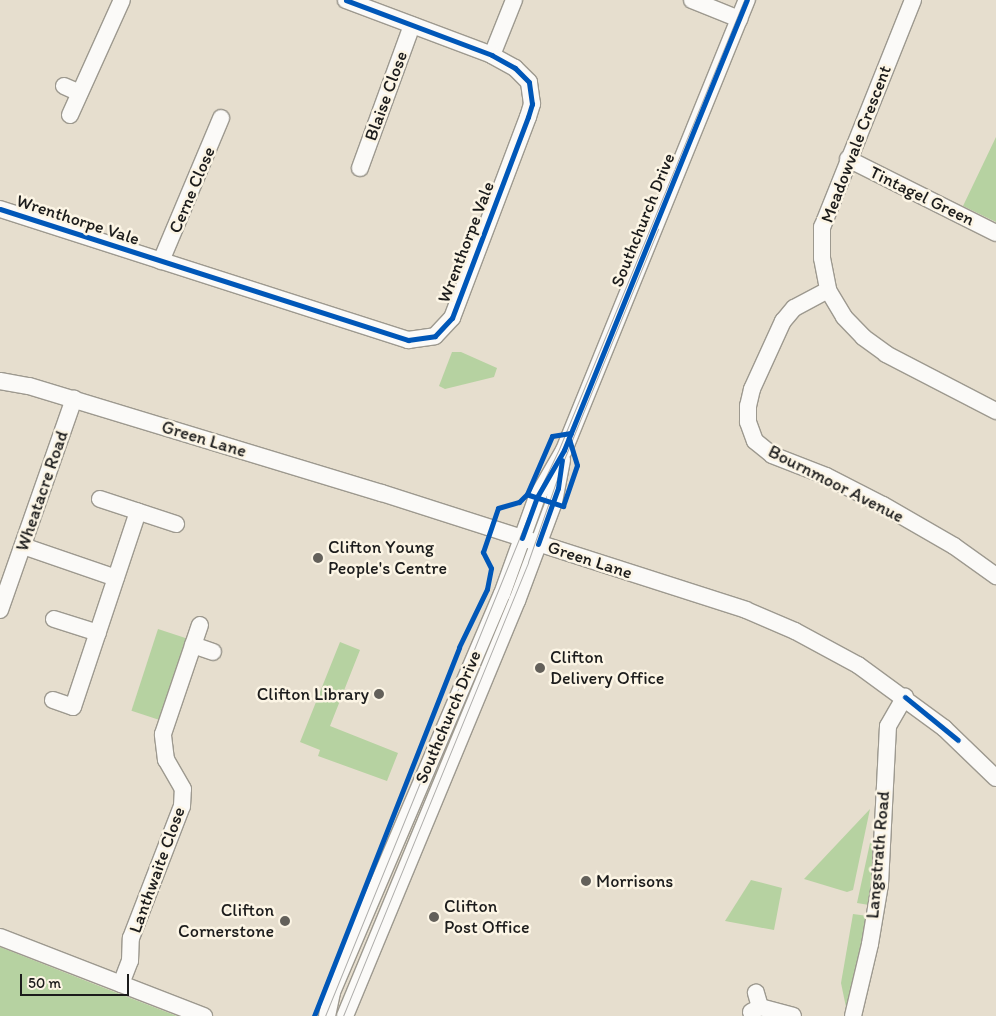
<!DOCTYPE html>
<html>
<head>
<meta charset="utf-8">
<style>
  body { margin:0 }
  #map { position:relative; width:996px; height:1016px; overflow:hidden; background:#e6dece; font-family:Itim,sans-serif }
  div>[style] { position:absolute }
  .green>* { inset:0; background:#b6d2a1; transform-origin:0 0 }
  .roads { filter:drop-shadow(1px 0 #9d998f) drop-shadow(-1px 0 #9d998f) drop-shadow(0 1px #9d998f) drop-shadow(0 -1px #9d998f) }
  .minor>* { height:16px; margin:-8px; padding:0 8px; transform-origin:8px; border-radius:8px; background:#fbfaf8 }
  .tram>* { height:1px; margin:-0.5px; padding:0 0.5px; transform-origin:0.5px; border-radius:0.5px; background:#aeadaa }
  .cycleway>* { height:5px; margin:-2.5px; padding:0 2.5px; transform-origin:2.5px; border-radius:2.5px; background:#0057b8 }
  .dots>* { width:14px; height:14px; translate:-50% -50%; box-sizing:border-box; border:2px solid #fcf5e5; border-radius:50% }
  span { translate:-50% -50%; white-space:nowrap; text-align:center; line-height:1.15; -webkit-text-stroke:5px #fcf5e5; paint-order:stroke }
  .street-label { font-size:18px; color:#1c1c1c }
  .poi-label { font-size:18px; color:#1c1c1c }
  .left { translate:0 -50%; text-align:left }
  .right { translate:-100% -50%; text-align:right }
  .scale { position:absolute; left:20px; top:974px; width:109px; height:22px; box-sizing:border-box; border:2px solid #1c1c1c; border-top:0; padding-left:6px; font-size:15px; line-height:18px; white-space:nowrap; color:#1c1c1c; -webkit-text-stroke:4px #fcf5e5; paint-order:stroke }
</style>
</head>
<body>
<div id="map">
  <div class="green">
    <div style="clip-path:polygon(996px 137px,996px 222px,963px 206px)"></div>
    <div style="clip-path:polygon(452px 352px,461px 352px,497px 368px,494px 377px,445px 389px,439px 386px)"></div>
    <div style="left:158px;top:629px;width:32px;height:86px;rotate:18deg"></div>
    <div style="clip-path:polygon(340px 642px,360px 650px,330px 726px,398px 753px,387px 781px,318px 756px,320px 750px,300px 742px)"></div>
    <div style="clip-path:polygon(870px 809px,853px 890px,847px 892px,804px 879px)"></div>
    <div style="clip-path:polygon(875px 841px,869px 905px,857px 903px,870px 843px)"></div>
    <div style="clip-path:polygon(751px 880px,782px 888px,774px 930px,725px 921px)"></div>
    <div style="clip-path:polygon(853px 914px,868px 916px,847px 1012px,841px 983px)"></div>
    <div style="clip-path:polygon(0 947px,94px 984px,177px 1016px,0 1016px)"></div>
  </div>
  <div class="roads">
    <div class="minor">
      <div style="left:692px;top:0;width:51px;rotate:22deg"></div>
      <div style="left:913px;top:0;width:245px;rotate:111.8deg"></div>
      <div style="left:822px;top:227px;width:31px;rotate:90deg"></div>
      <div style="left:822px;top:258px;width:33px;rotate:79deg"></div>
      <div style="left:828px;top:290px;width:31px;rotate:59deg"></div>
      <div style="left:844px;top:317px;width:28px;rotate:46deg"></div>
      <div style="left:863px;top:337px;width:29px;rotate:36deg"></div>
      <div style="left:886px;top:354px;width:124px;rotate:27.4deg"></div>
      <div style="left:492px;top:55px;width:59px;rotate:-68.2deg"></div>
      <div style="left:64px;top:86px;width:17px;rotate:24deg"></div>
      <div style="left:70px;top:115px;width:126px;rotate:-65.7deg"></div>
      <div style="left:848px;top:159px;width:165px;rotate:26.6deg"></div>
      <div style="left:360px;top:168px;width:152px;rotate:-70deg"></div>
      <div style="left:0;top:209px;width:429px;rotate:17.8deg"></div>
      <div style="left:408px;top:340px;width:27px;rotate:-8deg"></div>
      <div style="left:435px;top:336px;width:25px;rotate:-47deg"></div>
      <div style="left:452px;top:318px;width:215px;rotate:-69.3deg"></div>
      <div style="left:528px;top:117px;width:14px;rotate:-73deg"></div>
      <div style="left:532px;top:104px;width:22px;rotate:-98deg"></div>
      <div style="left:529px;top:82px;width:20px;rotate:-135deg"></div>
      <div style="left:515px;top:68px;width:26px;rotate:-151deg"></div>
      <div style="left:492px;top:55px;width:156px;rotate:-159.4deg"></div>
      <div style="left:161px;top:261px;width:155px;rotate:-67.2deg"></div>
      <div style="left:828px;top:290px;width:38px;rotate:152deg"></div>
      <div style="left:794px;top:308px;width:17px;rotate:130deg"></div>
      <div style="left:783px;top:321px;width:75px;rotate:114.5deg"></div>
      <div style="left:752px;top:389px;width:17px;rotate:103deg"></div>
      <div style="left:748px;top:406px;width:16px;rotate:90deg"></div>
      <div style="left:748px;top:422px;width:20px;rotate:70deg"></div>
      <div style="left:755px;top:441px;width:22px;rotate:39deg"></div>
      <div style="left:772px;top:455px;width:58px;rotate:21.3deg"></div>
      <div style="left:826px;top:476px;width:64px;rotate:27deg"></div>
      <div style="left:883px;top:505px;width:82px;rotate:30deg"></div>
      <div style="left:954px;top:546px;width:52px;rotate:35.5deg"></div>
      <div style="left:0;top:381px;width:29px;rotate:10deg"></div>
      <div style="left:29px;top:386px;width:369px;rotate:16.9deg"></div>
      <div style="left:382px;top:493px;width:382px;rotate:17.8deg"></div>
      <div style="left:746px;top:610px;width:53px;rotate:23.2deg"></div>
      <div style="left:795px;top:631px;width:72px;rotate:28.4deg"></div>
      <div style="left:858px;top:665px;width:107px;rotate:36.2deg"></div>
      <div style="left:944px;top:728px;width:72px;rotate:43.9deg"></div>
      <div style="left:100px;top:499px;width:80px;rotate:18.2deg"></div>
      <div style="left:23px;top:546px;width:98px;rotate:19deg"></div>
      <div style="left:0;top:610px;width:224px;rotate:-70.7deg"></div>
      <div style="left:54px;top:619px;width:46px;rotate:17.7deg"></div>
      <div style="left:193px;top:645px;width:21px;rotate:19deg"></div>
      <div style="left:53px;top:700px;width:21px;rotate:19deg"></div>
      <div style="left:73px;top:707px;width:206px;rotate:-71.6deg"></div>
      <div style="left:0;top:937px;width:219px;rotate:21.2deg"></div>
      <div style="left:121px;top:984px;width:25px;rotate:-69deg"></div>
      <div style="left:130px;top:961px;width:23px;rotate:-88deg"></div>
      <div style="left:131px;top:938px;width:142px;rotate:-68.9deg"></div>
      <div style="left:182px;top:806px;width:17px;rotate:-87deg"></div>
      <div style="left:183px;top:789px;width:34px;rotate:-120deg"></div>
      <div style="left:166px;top:760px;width:26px;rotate:-97deg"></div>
      <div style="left:163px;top:734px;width:115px;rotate:-71.3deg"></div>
      <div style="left:760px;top:1007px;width:34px;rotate:15deg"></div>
      <div style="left:751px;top:1012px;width:10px;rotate:-29deg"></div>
      <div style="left:760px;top:1007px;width:15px;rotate:-106deg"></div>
      <div style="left:327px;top:1016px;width:25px;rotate:-78deg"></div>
      <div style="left:332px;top:992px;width:433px;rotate:-66.9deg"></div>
      <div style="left:502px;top:594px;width:103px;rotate:-70.2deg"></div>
      <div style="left:537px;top:497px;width:54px;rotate:-60.1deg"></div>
      <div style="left:564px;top:450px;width:486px;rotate:-67.9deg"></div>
      <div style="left:345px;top:1016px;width:449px;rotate:-67.5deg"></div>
      <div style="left:517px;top:601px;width:106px;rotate:-69.5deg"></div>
      <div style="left:554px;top:502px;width:43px;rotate:-79.2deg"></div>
      <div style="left:853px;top:1016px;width:74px;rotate:-76.7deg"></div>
      <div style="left:870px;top:944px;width:61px;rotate:-80.5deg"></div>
      <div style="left:880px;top:884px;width:158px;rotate:-87.1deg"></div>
      <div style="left:888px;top:726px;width:34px;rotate:-60deg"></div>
    </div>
  </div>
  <div class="tram">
    <div style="left:325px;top:1016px;width:560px;rotate:-67.88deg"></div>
    <div style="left:536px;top:497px;width:53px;rotate:-64.4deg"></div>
    <div style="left:559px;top:449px;width:486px;rotate:-67.6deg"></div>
    <div style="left:343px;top:1016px;width:490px;rotate:-67.8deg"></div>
    <div style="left:528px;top:562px;width:106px;rotate:-70.7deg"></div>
    <div style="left:563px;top:462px;width:252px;rotate:-67.8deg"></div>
  </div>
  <div class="cycleway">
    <div style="left:0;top:209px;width:429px;rotate:17.8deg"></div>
    <div style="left:408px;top:340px;width:27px;rotate:-8deg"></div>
    <div style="left:435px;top:336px;width:25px;rotate:-47deg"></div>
    <div style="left:452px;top:318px;width:215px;rotate:-69.3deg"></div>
    <div style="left:528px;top:117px;width:14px;rotate:-73deg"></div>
    <div style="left:532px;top:104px;width:22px;rotate:-98deg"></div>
    <div style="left:529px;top:82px;width:20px;rotate:-135deg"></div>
    <div style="left:515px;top:68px;width:26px;rotate:-151deg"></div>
    <div style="left:492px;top:55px;width:156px;rotate:-159.4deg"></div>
    <div style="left:529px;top:495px;width:36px;rotate:18deg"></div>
    <div style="left:563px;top:506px;width:43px;rotate:-71.1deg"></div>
    <div style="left:577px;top:465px;width:28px;rotate:-107deg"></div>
    <div style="left:522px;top:538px;width:44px;rotate:-69.9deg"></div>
    <div style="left:537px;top:497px;width:54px;rotate:-60.1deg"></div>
    <div style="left:564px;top:450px;width:486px;rotate:-67.9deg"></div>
    <div style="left:538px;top:544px;width:59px;rotate:-70.3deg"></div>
    <div style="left:558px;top:488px;width:28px;rotate:-82deg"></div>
    <div style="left:905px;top:697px;width:68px;rotate:39.1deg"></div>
    <div style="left:314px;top:1016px;width:396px;rotate:-68.5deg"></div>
    <div style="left:459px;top:647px;width:64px;rotate:-64.2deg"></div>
    <div style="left:487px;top:589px;width:21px;rotate:-79deg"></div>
    <div style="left:491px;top:568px;width:18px;rotate:-117deg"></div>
    <div style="left:483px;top:552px;width:46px;rotate:-71.2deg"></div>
    <div style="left:498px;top:508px;width:22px;rotate:-16deg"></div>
    <div style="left:519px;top:502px;width:11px;rotate:-45deg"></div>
    <div style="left:527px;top:494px;width:63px;rotate:-66.7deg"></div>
    <div style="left:552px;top:436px;width:19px;rotate:-9deg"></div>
  </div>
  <div class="dots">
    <div style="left:318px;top:558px;background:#63605a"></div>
    <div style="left:540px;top:668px;background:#63605a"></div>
    <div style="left:379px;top:694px;background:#63605a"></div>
    <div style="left:586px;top:881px;background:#63605a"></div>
    <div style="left:434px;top:917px;background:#63605a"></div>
    <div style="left:285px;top:921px;background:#63605a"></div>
  </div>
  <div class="street-label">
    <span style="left:386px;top:96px;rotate:-70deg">Blaise Close</span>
    <span style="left:856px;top:144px;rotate:-69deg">Meadowvale Crescent</span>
    <span style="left:192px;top:190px;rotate:-67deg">Cerne Close</span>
    <span style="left:922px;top:196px;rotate:26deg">Tintagel Green</span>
    <span style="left:78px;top:220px;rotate:18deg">Wrenthorpe Vale</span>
    <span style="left:643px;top:220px;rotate:-68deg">Southchurch Drive</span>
    <span style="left:466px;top:242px;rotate:-69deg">Wrenthorpe Vale</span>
    <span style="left:204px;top:439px;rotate:17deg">Green Lane</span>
    <span style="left:836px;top:484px;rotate:27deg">Bournmoor Avenue</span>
    <span style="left:42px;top:491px;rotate:-71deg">Wheatacre Road</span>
    <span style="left:590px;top:560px;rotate:18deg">Green Lane</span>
    <span style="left:448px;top:717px;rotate:-67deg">Southchurch Drive</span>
    <span style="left:878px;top:855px;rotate:-85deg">Langstrath Road</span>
    <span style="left:157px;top:870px;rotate:-70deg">Lanthwaite Close</span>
  </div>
  <div class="poi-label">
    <span class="left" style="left:328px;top:558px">Clifton Young<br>People's Centre</span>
    <span class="left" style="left:550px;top:668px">Clifton<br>Delivery Office</span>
    <span class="right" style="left:369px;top:694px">Clifton Library</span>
    <span class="left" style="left:596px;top:881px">Morrisons</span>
    <span class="left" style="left:444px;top:917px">Clifton<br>Post Office</span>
    <span class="right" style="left:274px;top:921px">Clifton<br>Cornerstone</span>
  </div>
  <div class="scale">50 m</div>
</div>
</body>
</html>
